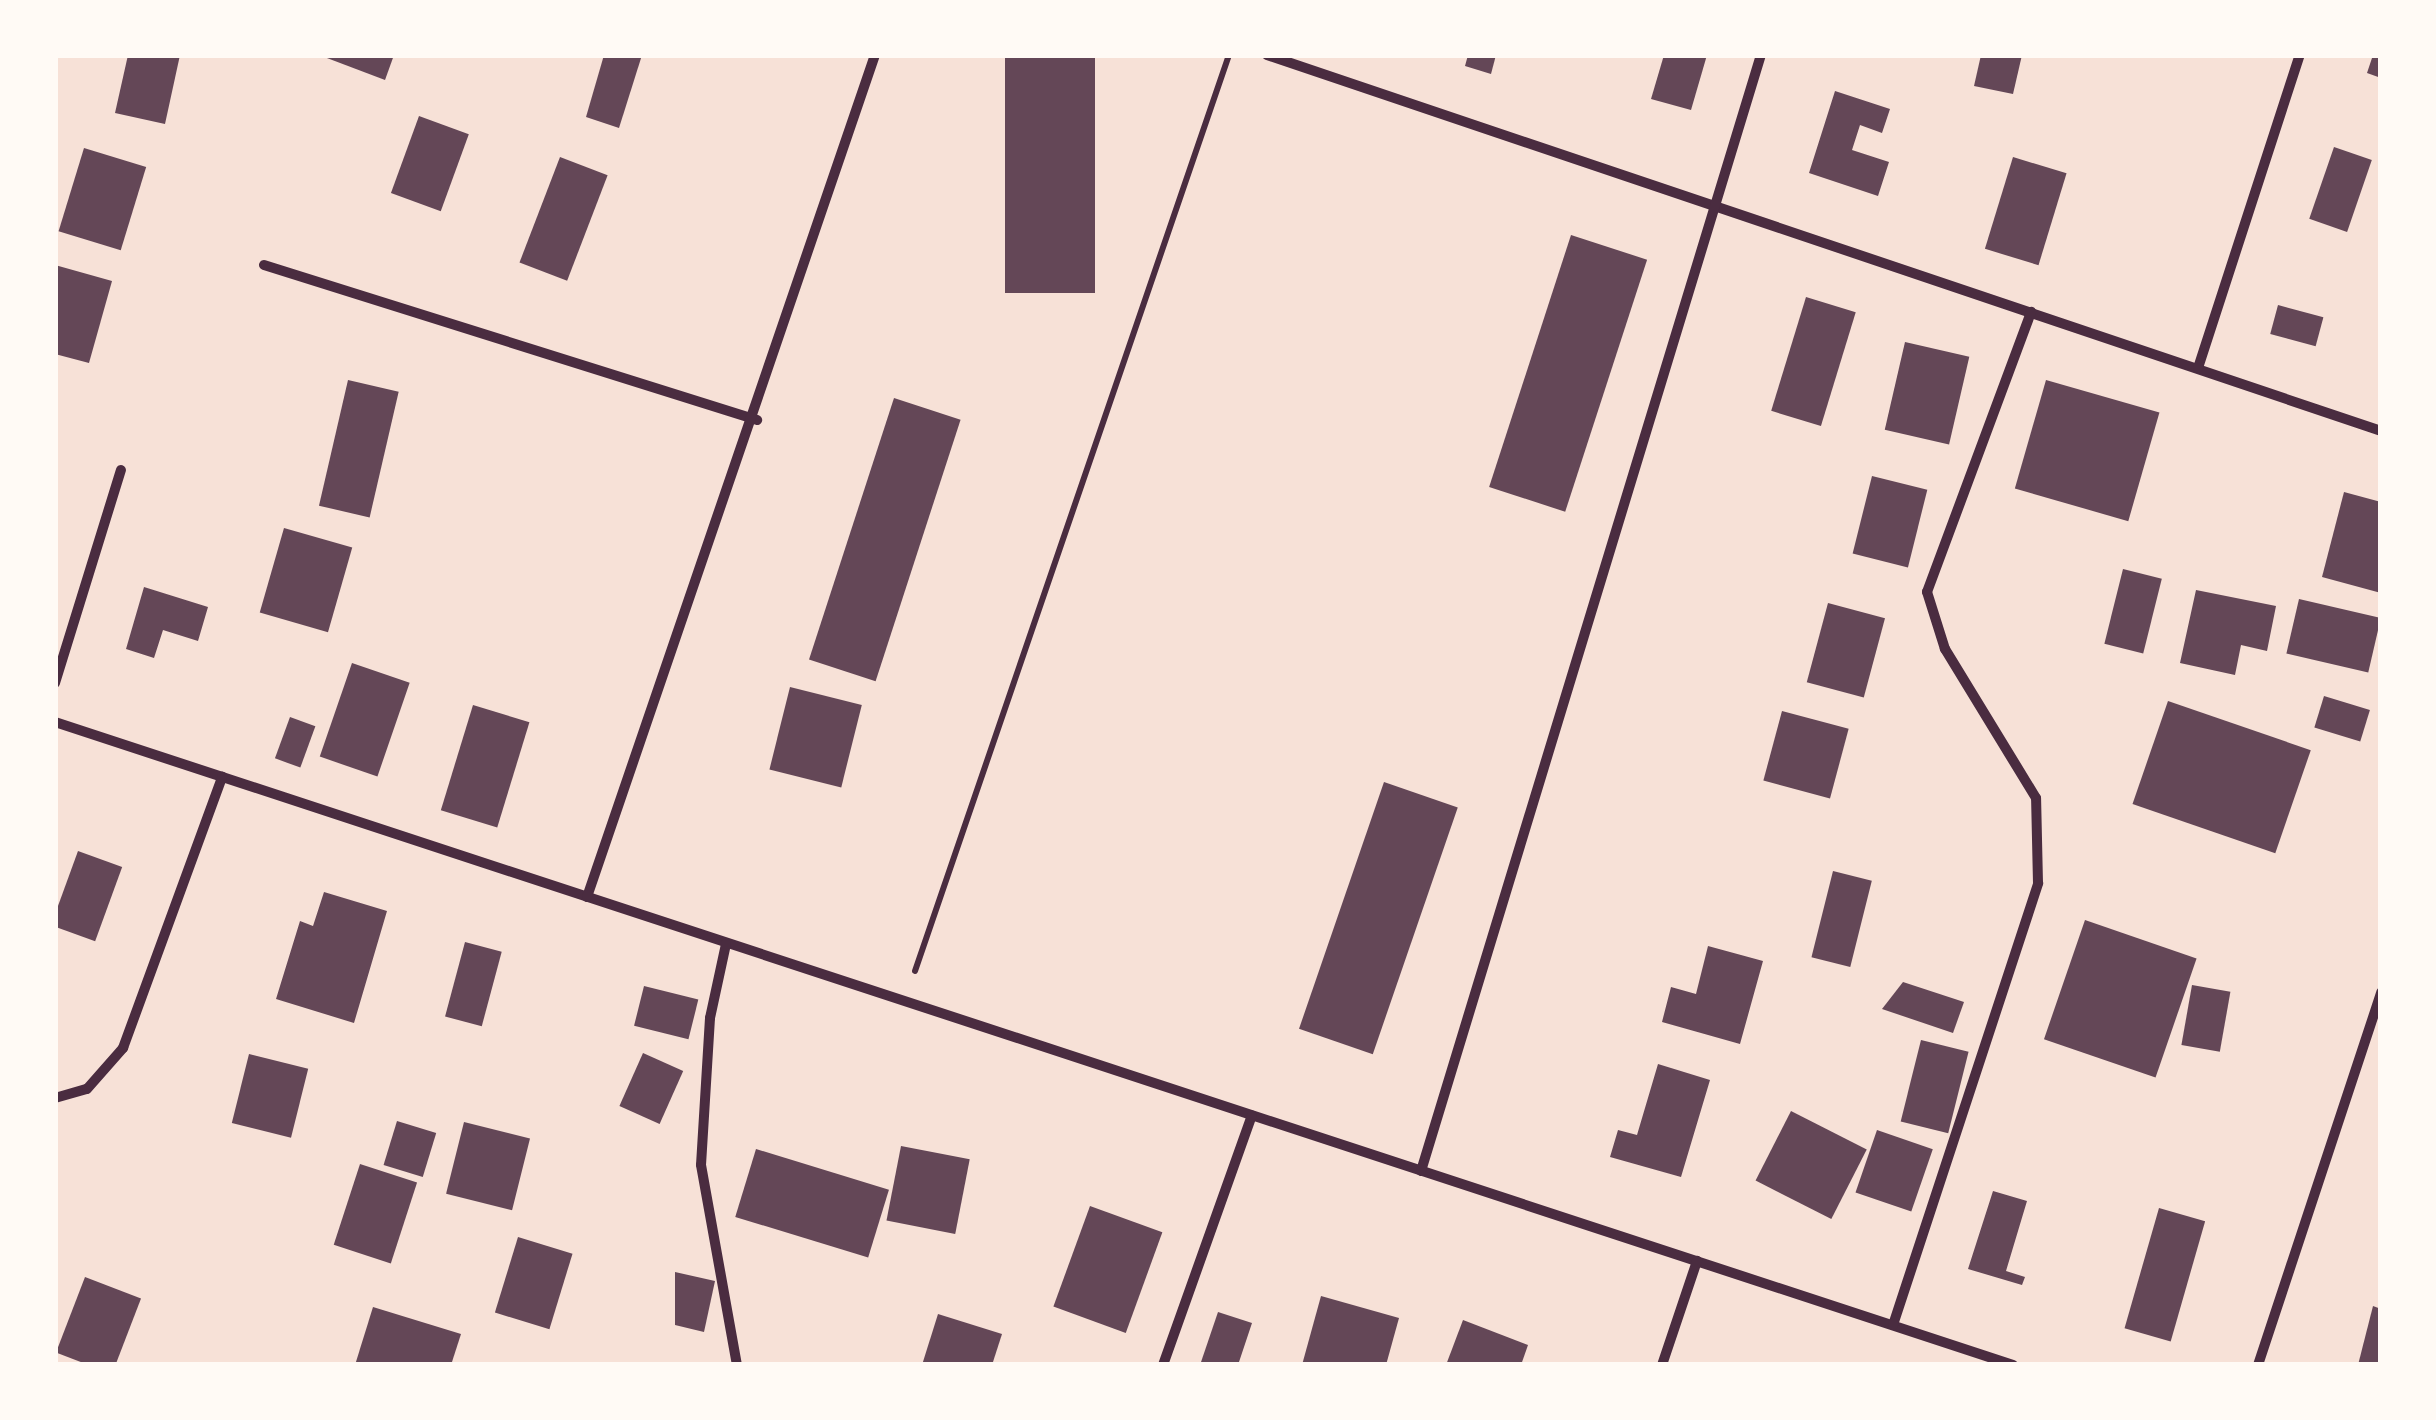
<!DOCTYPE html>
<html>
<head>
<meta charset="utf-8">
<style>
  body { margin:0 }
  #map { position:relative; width:2436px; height:1420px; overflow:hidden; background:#f7e1d7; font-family:"Work Sans",sans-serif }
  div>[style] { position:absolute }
  .building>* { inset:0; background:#644757; transform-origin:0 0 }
  .path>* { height:6px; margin:-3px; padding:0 3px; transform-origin:3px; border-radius:3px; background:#4a2c40 }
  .minor>* { height:10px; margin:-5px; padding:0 5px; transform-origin:5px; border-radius:5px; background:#4a2c40 }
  span { translate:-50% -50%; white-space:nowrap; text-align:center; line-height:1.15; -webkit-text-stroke:10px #fffaf5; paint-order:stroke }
  .frame { position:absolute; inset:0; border:58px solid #fffaf5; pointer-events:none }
</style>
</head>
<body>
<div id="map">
  <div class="building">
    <div style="clip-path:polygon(128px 55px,180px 55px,165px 124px,115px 113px)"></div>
    <div style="clip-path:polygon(319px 55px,394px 55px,385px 80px)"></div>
    <div style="clip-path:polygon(604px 55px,642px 55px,619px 128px,586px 117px)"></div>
    <div style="left:1005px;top:55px;width:90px;height:238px"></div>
    <div style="clip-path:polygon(1468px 55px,1496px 55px,1491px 74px,1465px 66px)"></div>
    <div style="clip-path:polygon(1664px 55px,1707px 55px,1691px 110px,1651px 99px)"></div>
    <div style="clip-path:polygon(1981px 55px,2022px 55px,2013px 94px,1974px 86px)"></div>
    <div style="clip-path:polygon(2373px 55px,2381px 55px,2381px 78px,2367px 73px)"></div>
    <div style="clip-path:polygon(1835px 91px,1890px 109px,1882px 133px,1860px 125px,1852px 150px,1889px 162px,1878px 196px,1809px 173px)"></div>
    <div style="left:419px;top:116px;width:53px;height:82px;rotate:20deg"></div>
    <div style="left:2334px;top:147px;width:40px;height:76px;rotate:19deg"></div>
    <div style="left:84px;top:148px;width:65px;height:87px;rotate:17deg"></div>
    <div style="left:560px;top:157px;width:51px;height:113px;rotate:21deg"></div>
    <div style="left:2013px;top:157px;width:56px;height:96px;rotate:17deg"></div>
    <div style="left:1571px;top:235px;width:80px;height:265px;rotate:18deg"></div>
    <div style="clip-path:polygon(55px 265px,112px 281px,89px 363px,55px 354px)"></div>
    <div style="left:1806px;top:297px;width:52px;height:119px;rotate:17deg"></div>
    <div style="left:2278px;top:305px;width:47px;height:30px;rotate:15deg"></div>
    <div style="left:1905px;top:342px;width:66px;height:90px;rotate:13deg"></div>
    <div style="left:348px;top:380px;width:52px;height:129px;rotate:13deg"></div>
    <div style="left:2046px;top:380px;width:118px;height:113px;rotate:16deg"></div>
    <div style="left:894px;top:398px;width:70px;height:275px;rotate:18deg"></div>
    <div style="left:1872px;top:476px;width:57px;height:80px;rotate:14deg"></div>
    <div style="clip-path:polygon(2344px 492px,2381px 502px,2381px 593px,2322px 577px)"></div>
    <div style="left:284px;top:528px;width:71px;height:88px;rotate:16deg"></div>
    <div style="left:2123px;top:569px;width:40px;height:77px;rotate:14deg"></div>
    <div style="clip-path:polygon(144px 587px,208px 607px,198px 641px,163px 630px,154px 658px,126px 649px)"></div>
    <div style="clip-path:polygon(2196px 590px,2276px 606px,2267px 651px,2241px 645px,2235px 675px,2180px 663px)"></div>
    <div style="left:2299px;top:599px;width:84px;height:56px;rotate:13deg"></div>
    <div style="left:1828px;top:603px;width:59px;height:82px;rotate:15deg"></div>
    <div style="left:352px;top:663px;width:61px;height:99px;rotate:19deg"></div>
    <div style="left:790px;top:687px;width:74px;height:85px;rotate:14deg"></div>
    <div style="left:2324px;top:696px;width:48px;height:33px;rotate:17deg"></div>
    <div style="left:2168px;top:701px;width:151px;height:109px;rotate:19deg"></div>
    <div style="left:473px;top:705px;width:59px;height:110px;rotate:17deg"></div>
    <div style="left:1782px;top:711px;width:69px;height:72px;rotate:15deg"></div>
    <div style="left:290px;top:717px;width:27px;height:44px;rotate:20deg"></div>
    <div style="left:1384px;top:782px;width:78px;height:261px;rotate:19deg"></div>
    <div style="left:78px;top:851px;width:47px;height:79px;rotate:20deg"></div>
    <div style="left:1833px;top:871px;width:40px;height:89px;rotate:14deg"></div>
    <div style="clip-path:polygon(324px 892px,387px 911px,354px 1023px,276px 999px,300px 921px,313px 926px)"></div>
    <div style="left:2085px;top:920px;width:118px;height:126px;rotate:19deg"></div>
    <div style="left:465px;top:942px;width:38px;height:77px;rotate:15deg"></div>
    <div style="clip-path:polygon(1708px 946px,1763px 961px,1740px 1044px,1662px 1022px,1671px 987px,1696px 994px)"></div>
    <div style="clip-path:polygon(1903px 982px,1964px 1002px,1953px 1033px,1882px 1009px)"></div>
    <div style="left:2192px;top:985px;width:39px;height:61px;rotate:10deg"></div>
    <div style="left:644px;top:986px;width:56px;height:41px;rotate:14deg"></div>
    <div style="left:1921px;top:1040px;width:49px;height:84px;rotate:14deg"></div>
    <div style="left:643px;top:1053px;width:44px;height:58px;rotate:24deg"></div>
    <div style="left:249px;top:1054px;width:61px;height:71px;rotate:14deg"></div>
    <div style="clip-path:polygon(1658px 1064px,1710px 1080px,1681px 1177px,1610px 1157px,1618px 1130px,1637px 1135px)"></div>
    <div style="left:1791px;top:1111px;width:85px;height:78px;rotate:27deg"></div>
    <div style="left:397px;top:1121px;width:41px;height:46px;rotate:17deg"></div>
    <div style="left:464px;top:1122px;width:68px;height:74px;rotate:14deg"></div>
    <div style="left:1877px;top:1130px;width:59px;height:66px;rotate:19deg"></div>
    <div style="left:901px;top:1146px;width:70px;height:76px;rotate:11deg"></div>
    <div style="left:756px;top:1149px;width:139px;height:71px;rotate:17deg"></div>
    <div style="left:360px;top:1164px;width:60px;height:85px;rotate:18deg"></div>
    <div style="clip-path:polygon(1993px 1191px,2027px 1201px,2006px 1271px,2025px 1277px,2022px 1285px,1968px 1269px)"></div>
    <div style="left:1090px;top:1206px;width:77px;height:107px;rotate:20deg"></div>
    <div style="left:2159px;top:1208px;width:48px;height:125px;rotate:16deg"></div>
    <div style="left:518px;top:1237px;width:57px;height:79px;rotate:17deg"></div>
    <div style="clip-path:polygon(675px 1272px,715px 1281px,704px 1332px,675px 1325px)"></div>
    <div style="left:85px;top:1277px;width:60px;height:81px;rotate:21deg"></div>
    <div style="clip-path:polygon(1321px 1296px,1399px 1318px,1386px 1365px,1302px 1365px)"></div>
    <div style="clip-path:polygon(2373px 1306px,2381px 1309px,2381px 1365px,2358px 1365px)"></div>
    <div style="clip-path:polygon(373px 1307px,461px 1334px,451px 1365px,355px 1365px)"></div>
    <div style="clip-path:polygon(1218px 1312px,1252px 1323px,1238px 1365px,1200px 1365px)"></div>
    <div style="clip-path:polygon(938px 1314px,1002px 1334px,992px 1365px,922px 1365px)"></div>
    <div style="clip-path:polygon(1463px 1320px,1528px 1345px,1521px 1365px,1446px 1365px)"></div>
  </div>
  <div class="path">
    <div style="left:915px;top:971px;width:968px;rotate:-71.08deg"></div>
  </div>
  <div class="minor">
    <div style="left:1267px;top:55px;width:1176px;rotate:18.65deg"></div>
    <div style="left:264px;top:265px;width:517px;rotate:17.45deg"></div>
    <div style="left:2198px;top:368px;width:329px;rotate:-72deg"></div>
    <div style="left:55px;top:683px;width:223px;rotate:-72.8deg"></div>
    <div style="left:55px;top:722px;width:2061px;rotate:18.18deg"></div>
    <div style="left:587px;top:897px;width:890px;rotate:-71.12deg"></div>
    <div style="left:726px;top:944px;width:76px;rotate:102.2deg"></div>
    <div style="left:710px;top:1018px;width:147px;rotate:93.5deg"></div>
    <div style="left:701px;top:1165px;width:203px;rotate:79.8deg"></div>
    <div style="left:55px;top:1098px;width:33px;rotate:-16deg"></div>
    <div style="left:87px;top:1089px;width:55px;rotate:-48.7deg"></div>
    <div style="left:123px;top:1048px;width:289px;rotate:-69.9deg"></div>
    <div style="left:1421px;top:1171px;width:1167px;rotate:-73.06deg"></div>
    <div style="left:1893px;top:1325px;width:465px;rotate:-71.8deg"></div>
    <div style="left:2038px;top:883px;width:85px;rotate:-91.3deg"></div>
    <div style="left:2036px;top:798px;width:175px;rotate:-121.4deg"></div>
    <div style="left:1945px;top:649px;width:60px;rotate:-107.5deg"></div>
    <div style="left:1927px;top:592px;width:299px;rotate:-69.6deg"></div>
    <div style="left:1163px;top:1365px;width:265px;rotate:-70.4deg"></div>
    <div style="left:1662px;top:1365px;width:110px;rotate:-71.4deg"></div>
    <div style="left:2258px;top:1365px;width:393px;rotate:-71.7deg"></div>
  </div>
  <div class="frame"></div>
</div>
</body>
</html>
